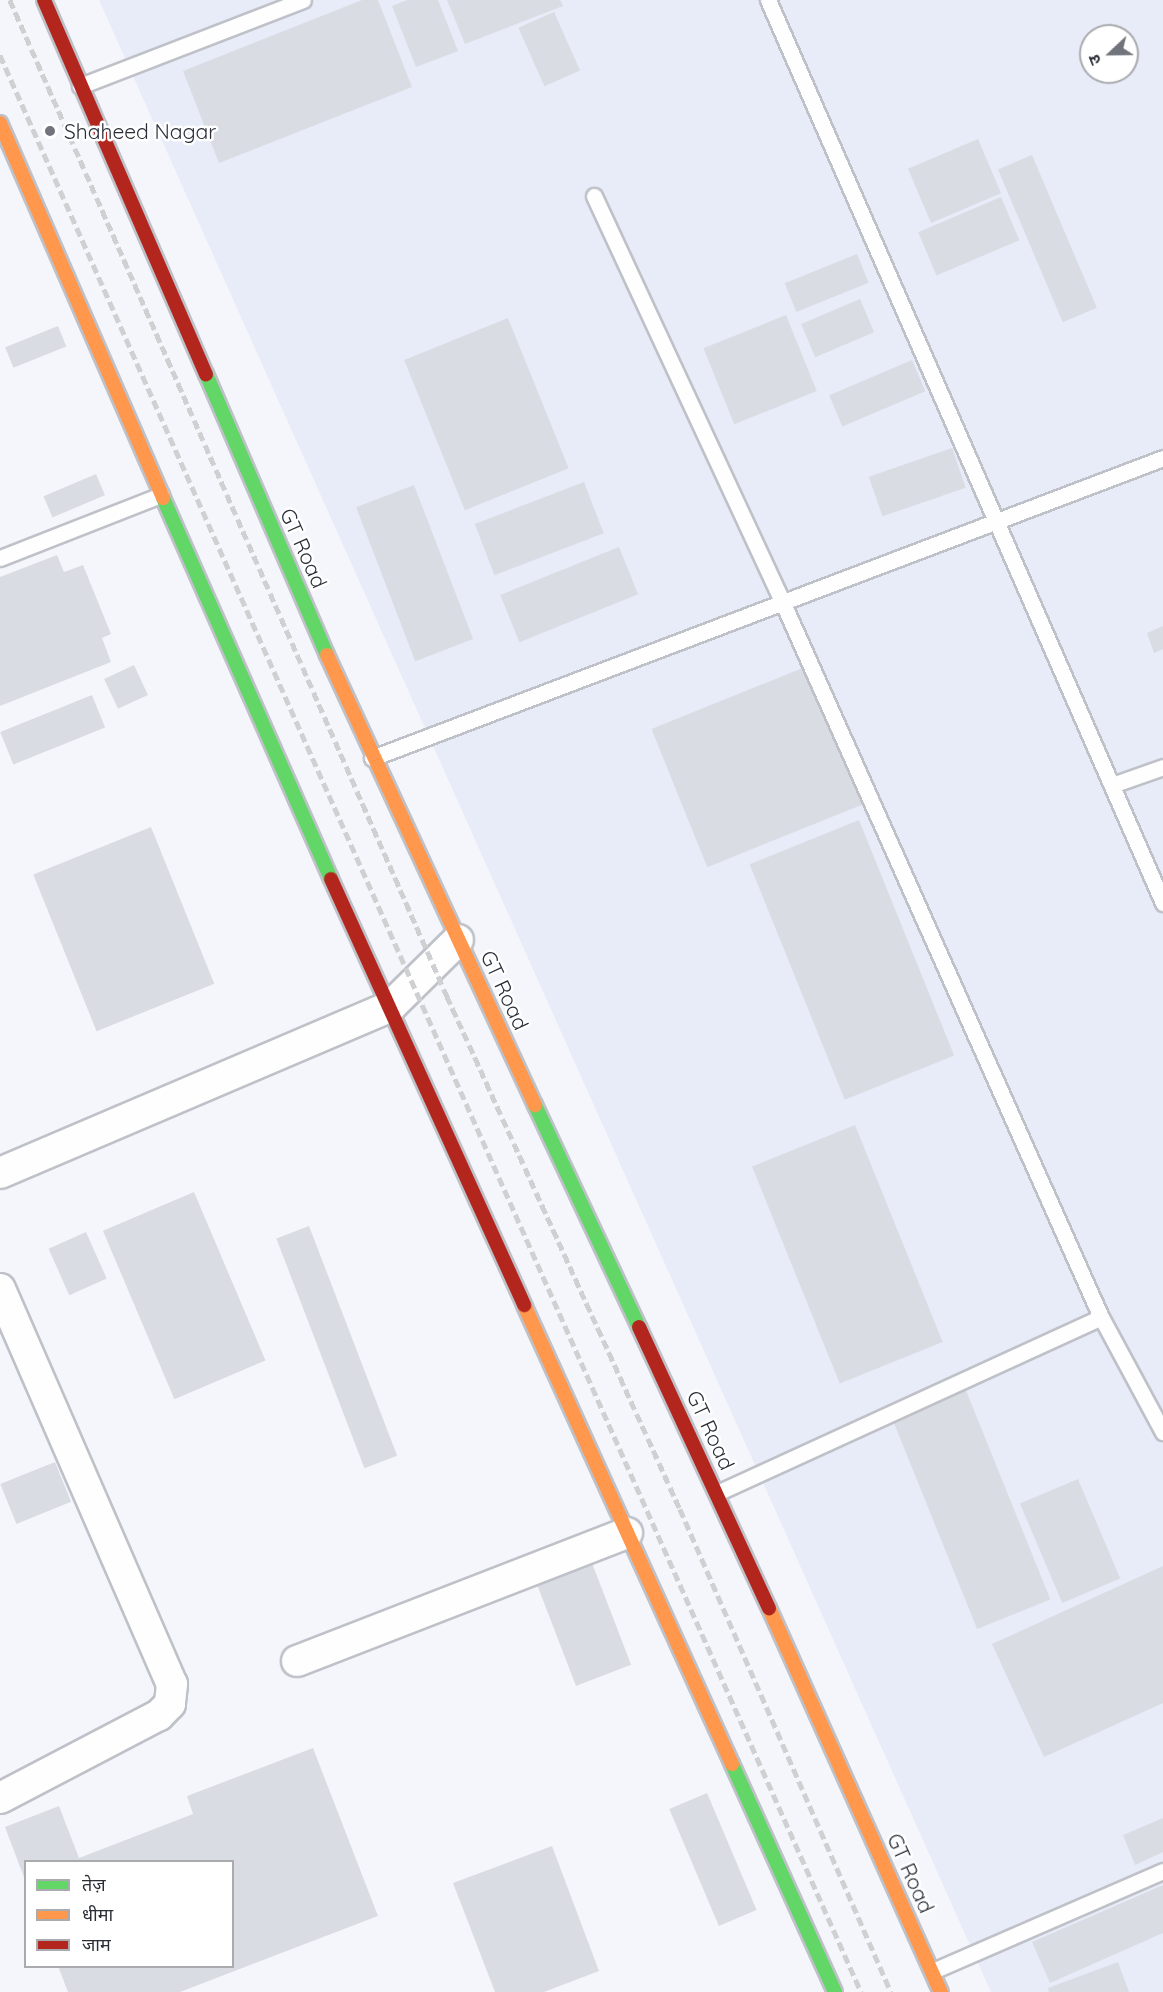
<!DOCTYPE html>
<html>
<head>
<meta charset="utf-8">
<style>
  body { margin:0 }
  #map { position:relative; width:1163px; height:1992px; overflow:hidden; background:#f5f6fb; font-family:Quicksand,"Noto Sans Devanagari",sans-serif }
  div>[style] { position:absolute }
  .built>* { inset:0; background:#e8ebf8 }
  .building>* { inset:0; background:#d9dde3; transform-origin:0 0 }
  .roads { filter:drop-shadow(2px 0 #bfc1c8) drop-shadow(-2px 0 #bfc1c8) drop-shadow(0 2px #bfc1c8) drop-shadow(0 -2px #bfc1c8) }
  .lane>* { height:15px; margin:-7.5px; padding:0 7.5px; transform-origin:7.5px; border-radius:7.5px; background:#fefefe }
  .street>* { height:30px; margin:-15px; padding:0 15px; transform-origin:15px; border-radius:15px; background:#fefefe }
  .fast>* { height:14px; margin:-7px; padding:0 7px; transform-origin:7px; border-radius:7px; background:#63d668 }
  .slow>* { height:14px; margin:-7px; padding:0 7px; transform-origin:7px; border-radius:7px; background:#ff974d }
  .jam>* { height:14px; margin:-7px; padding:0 7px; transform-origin:7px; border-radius:7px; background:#b3261e }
  .rail>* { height:4.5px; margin-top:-2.25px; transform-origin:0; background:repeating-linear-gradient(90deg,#cfd0d1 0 9px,transparent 0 13.5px) }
  .dots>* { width:16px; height:16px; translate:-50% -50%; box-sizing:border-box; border:3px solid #fff; border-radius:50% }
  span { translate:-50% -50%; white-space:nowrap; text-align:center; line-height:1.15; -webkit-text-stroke:5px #fff; paint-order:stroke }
  .poi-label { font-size:21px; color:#2b2e37 }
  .left { translate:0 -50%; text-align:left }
  .street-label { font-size:21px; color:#2b2e37 }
  .legend { position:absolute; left:24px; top:1860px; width:210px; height:108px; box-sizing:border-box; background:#fff; border:2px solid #aaabaf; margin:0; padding:8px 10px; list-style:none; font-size:18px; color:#2b2e37 }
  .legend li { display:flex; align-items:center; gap:12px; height:30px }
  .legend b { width:30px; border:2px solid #aaabaf }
  .north { position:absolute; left:1079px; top:24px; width:60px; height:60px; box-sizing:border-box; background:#fff; border:2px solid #aaabaf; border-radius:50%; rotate:248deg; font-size:16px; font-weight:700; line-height:24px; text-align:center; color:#2b2e37 }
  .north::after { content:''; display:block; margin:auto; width:21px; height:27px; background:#72747c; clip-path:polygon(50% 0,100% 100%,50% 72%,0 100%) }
</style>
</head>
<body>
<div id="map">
  <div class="built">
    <div style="clip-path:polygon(evenodd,99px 0,1163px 0,1163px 1992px,991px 1992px,99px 0,1091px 36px,1127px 36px,1127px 72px,1091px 72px,1091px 36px)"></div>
  </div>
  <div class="building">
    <div style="clip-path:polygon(362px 0,378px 0,412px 87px,219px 163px,183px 71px)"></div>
    <div style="clip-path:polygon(407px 0,438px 0,458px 51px,416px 67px,392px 6px)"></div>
    <div style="clip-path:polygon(447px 0,560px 0,563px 6px,465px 44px)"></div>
    <div style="left:554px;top:12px;width:64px;height:39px;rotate:66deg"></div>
    <div style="left:978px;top:139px;width:59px;height:76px;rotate:67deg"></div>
    <div style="left:1032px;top:155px;width:166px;height:37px;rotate:67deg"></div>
    <div style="left:1001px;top:197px;width:47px;height:90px;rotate:67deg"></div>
    <div style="left:857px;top:254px;width:31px;height:78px;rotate:68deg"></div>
    <div style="left:860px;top:299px;width:36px;height:64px;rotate:67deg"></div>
    <div style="left:786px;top:315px;width:82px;height:89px;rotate:68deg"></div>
    <div style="left:508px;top:318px;width:162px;height:112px;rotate:68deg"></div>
    <div style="left:58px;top:326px;width:22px;height:57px;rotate:68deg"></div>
    <div style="left:912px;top:360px;width:34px;height:90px;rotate:67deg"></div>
    <div style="left:952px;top:448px;width:42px;height:88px;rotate:71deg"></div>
    <div style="left:96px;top:474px;width:23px;height:57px;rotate:67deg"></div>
    <div style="left:584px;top:482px;width:55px;height:117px;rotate:69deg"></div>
    <div style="left:414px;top:485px;width:165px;height:62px;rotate:69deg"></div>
    <div style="left:619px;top:547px;width:51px;height:128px;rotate:68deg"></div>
    <div style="clip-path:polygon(57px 555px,64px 572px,83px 565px,111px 634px,102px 638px,111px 662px,0 706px,0 577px)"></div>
    <div style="clip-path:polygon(1163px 626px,1163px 649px,1154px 653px,1147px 633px)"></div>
    <div style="left:134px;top:665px;width:33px;height:33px;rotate:65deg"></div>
    <div style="left:810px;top:665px;width:149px;height:171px;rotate:68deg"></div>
    <div style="left:92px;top:695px;width:35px;height:99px;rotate:68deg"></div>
    <div style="left:859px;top:820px;width:254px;height:118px;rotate:68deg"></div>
    <div style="left:151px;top:827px;width:169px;height:127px;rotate:68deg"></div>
    <div style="left:855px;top:1125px;width:234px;height:111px;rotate:68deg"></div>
    <div style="left:194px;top:1192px;width:183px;height:99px;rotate:67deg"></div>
    <div style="left:309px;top:1226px;width:246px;height:35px;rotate:69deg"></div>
    <div style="left:86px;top:1232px;width:51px;height:41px;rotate:66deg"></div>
    <div style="left:965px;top:1388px;width:228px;height:79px;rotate:68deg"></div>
    <div style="left:55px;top:1462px;width:43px;height:59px;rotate:68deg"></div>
    <div style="left:1078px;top:1479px;width:108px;height:63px;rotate:67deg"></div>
    <div style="left:587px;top:1550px;width:123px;height:59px;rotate:69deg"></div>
    <div style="clip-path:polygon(1163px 1566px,1163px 1703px,1044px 1757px,992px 1644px)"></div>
    <div style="clip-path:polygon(313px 1748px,378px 1916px,180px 1992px,68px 1992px,58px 1966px,232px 1966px,232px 1862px,26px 1862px,25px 1880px,5px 1827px,59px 1806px,79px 1858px,193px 1814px,187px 1796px)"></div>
    <div style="left:707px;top:1793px;width:127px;height:41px;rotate:67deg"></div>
    <div style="clip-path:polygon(1163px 1818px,1163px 1852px,1135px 1865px,1123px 1835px)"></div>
    <div style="clip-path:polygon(552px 1846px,599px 1971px,544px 1992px,495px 1992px,453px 1883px)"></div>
    <div style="clip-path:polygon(1163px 1885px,1163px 1933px,1050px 1983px,1032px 1942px)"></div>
    <div style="clip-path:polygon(1118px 1962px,1129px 1992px,1049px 1992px,1048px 1988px)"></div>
  </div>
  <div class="roads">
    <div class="lane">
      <div style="left:768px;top:0;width:986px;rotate:66.37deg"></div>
      <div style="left:80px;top:86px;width:239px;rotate:-21.1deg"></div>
      <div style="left:594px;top:196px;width:447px;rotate:65.1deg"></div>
      <div style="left:782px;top:601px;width:784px;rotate:65.99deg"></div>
      <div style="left:1101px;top:1317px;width:131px;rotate:61.7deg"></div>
      <div style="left:0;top:558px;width:173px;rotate:-21.4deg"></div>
      <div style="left:372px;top:758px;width:846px;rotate:-20.77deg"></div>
      <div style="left:1112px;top:785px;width:54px;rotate:-19.4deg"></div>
      <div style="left:717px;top:1493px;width:422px;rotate:-24.6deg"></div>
      <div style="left:933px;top:1971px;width:251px;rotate:-23.5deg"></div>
    </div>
    <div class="street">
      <div style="left:0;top:1173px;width:425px;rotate:-23.1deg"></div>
      <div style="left:391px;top:1006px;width:94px;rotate:-44.6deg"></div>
      <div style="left:0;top:1289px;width:431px;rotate:66.5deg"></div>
      <div style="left:172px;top:1684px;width:20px;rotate:96deg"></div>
      <div style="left:170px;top:1704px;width:16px;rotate:135deg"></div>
      <div style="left:159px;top:1715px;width:179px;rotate:152.4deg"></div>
      <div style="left:297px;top:1661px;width:354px;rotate:-21.2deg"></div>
    </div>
    <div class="fast">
      <div style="left:206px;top:374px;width:306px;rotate:66.7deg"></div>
      <div style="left:163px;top:498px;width:416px;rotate:66.2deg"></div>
      <div style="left:535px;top:1105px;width:245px;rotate:64.9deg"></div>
      <div style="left:732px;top:1764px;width:250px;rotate:65.7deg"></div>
    </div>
    <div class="slow">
      <div style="left:0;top:123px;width:409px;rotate:66.5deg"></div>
      <div style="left:327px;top:655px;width:496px;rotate:65.2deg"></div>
      <div style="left:524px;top:1305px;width:504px;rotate:65.62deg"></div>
      <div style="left:769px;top:1608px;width:421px;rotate:65.9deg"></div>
    </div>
    <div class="jam">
      <div style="left:44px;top:0;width:408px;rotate:66.6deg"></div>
      <div style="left:331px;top:879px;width:468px;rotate:65.6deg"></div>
      <div style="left:639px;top:1327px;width:310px;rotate:65.2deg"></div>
    </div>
  </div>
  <div class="rail">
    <div style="left:10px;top:0;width:1088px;rotate:66.31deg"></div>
    <div style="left:447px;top:996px;width:563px;rotate:65.57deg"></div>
    <div style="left:680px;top:1509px;width:527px;rotate:66.4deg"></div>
    <div style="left:0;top:55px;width:2120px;rotate:66.03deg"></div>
  </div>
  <div class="dots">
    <div style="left:50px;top:131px;background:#72747c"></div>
  </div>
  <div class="poi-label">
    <span class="left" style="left:64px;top:131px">Shaheed Nagar</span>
  </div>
  <div class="street-label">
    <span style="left:304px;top:548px;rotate:66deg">GT Road</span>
    <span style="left:505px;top:990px;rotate:65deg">GT Road</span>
    <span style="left:711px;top:1430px;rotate:65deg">GT Road</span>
    <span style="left:911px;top:1873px;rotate:66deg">GT Road</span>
  </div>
  <ul class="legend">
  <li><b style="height:8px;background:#63d668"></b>तेज़</li>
  <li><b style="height:8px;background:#ff974d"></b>धीमा</li>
  <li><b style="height:8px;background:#b3261e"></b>जाम</li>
  </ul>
  <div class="north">उ</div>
</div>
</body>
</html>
